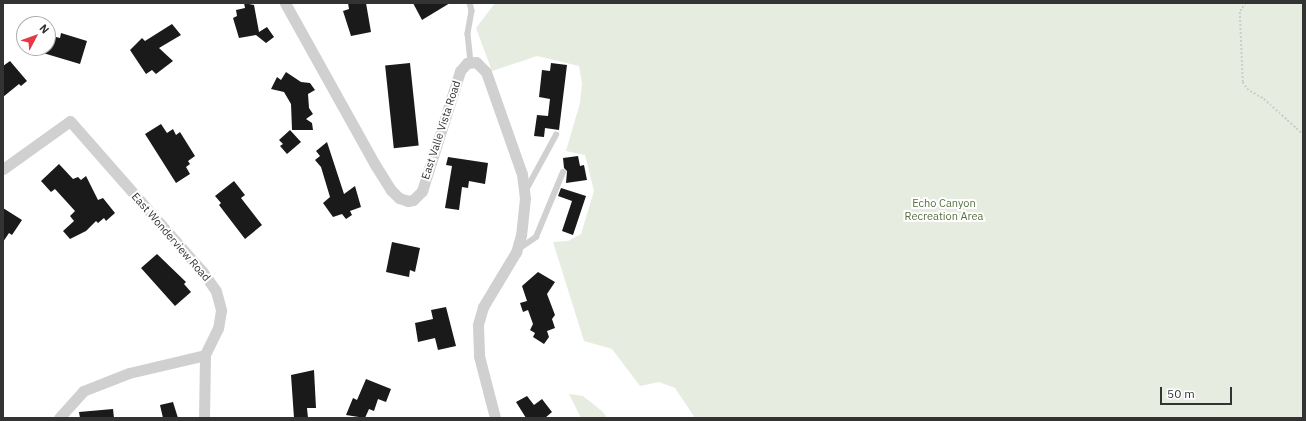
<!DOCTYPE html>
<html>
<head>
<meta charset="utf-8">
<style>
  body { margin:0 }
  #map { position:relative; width:1306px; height:421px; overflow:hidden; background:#fff; font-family:"IBM Plex Sans",sans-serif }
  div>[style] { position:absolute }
  .green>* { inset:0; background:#e6ecdf }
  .building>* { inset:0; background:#1a1a1a; transform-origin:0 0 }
  .path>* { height:1.5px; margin-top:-0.75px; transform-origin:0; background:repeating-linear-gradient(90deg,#cdcdcd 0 2px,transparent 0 4px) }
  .service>* { height:5.5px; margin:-2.75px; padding:0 2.75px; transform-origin:2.75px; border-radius:2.75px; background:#d0d0d0 }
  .minor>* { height:11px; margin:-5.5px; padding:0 5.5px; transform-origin:5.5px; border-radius:5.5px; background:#d0d0d0 }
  span { translate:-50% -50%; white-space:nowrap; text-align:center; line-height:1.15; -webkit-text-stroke:4px #fff; paint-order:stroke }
  .street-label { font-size:11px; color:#333 }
  .park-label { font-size:11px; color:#56703f }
  .frame { position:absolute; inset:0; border:4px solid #333; pointer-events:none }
  .north { position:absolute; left:16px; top:16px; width:40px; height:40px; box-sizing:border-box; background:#fff; border:1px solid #adadad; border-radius:50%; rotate:49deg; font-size:11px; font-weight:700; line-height:16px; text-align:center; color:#333 }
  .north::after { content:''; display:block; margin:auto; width:14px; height:18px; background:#e63946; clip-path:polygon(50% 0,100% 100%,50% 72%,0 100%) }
  .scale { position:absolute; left:1160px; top:387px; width:72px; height:18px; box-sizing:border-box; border:2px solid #333; border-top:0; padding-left:5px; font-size:12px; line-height:14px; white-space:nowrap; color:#333; -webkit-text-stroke:3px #fff; paint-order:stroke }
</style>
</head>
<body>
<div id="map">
  <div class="green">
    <div style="clip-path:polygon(495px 3px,1303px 3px,1303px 418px,695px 418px,675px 388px,659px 382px,640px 386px,612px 349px,584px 341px,553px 242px,568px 241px,581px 234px,594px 191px,585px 155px,566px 151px,580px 103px,582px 84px,579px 66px,537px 56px,492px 71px,476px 28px)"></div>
    <div style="clip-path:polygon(569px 394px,583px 396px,603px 412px,607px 418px,581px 418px)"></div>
  </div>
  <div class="building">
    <div style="clip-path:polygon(244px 3px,254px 5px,259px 32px,267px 27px,274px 37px,266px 43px,256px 35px,239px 38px,233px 18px,237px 16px,236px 10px,245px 8px)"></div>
    <div style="clip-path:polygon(348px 3px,366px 3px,371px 32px,351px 36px,343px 11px,349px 9px)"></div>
    <div style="clip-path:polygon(413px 3px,450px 3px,422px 20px)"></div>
    <div style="clip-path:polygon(172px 24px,181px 35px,159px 48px,173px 61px,156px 74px,152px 70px,146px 74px,130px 50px,142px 38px,145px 41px)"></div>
    <div style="clip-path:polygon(61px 33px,87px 41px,80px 64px,33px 50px,48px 48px,48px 35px,60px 38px)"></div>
    <div style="clip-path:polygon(10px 61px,27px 81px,21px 86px,19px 84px,3px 97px,3px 66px)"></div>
    <div style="left:410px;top:63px;width:83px;height:25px;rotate:84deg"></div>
    <div style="clip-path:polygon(551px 63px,567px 65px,559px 130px,545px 128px,544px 137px,534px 136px,537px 115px,548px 116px,550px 99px,539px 97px,542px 70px,550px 71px)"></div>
    <div style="clip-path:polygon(286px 72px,301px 82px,310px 83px,315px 90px,308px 94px,309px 108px,313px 114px,306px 119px,312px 123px,313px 130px,292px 130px,291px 104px,284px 92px,271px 89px,277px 77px,281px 80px)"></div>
    <div style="clip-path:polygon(161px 124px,167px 133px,173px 129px,176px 135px,180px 132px,195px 156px,188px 161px,190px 164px,186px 167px,190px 174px,176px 183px,145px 134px)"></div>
    <div style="clip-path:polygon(290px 130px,301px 142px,287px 154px,280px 146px,283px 144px,279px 140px)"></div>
    <div style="clip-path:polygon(327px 142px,344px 194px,355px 186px,361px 207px,350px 211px,352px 215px,346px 219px,342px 214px,333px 217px,323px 203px,330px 197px,321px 167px,315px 160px,320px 156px,316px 151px)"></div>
    <div style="clip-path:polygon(578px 156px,580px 166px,584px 165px,587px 180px,566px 183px,567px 171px,564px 168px,563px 158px)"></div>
    <div style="clip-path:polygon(448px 157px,488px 163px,485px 184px,469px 181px,468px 188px,462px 187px,459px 210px,445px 208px,452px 166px,446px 165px)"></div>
    <div style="clip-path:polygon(59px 164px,73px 179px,78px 177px,81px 180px,86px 176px,98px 200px,103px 198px,115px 213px,106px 221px,104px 218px,98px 223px,96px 221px,86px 231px,70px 239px,63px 231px,74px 221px,70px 216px,75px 211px,55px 189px,51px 192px,41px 181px)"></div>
    <div style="clip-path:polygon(234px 181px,245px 195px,241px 198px,262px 225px,245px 239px,219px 205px,221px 203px,215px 196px)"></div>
    <div style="clip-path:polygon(561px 188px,586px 196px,573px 235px,562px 231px,572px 201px,558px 196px)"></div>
    <div style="clip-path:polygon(3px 208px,22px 220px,12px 235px,9px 233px,3px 242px)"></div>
    <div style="clip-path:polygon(392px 242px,420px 248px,415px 272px,410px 270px,409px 277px,386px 272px)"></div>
    <div style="clip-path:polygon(157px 254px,186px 282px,184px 284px,191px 292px,175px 306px,141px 268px)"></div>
    <div style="clip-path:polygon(538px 272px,555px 282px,547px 294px,555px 315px,552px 319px,555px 328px,547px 331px,549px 337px,544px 344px,533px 337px,535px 333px,530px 330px,533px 324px,528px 310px,523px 312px,520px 303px,527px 301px,522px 286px)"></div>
    <div style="clip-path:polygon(446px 307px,456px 346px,438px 350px,435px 338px,418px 342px,415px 323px,433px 319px,431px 310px)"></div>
    <div style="clip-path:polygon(314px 370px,316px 408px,307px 408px,308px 418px,294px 418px,291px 375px)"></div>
    <div style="clip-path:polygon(366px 379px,391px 389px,386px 402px,378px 399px,374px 411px,369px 409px,365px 418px,346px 415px,353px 398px,357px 400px)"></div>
    <div style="clip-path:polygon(527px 396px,534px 405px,542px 399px,552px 412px,545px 418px,526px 418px,516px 402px)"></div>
    <div style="clip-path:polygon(173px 402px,178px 418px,163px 418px,160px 405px)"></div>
    <div style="clip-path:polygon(113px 409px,114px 418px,80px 418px,79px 412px)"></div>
  </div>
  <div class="path">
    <div style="left:1246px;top:3px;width:11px;rotate:124deg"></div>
    <div style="left:1240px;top:12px;width:70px;rotate:87.5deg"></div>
    <div style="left:1243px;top:82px;width:8px;rotate:60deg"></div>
    <div style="left:1247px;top:89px;width:20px;rotate:30deg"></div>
    <div style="left:1264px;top:99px;width:52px;rotate:41.9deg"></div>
  </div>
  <div class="service">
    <div style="left:470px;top:3px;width:8px;rotate:76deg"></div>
    <div style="left:472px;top:11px;width:23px;rotate:100deg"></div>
    <div style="left:468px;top:34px;width:29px;rotate:84deg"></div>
    <div style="left:525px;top:192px;width:65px;rotate:-61.5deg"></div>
    <div style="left:517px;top:250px;width:23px;rotate:-34deg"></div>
    <div style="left:536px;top:237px;width:70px;rotate:-67.4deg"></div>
  </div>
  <div class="minor">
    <div style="left:285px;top:3px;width:183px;rotate:60.9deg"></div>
    <div style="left:374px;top:163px;width:32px;rotate:58deg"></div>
    <div style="left:391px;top:190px;width:11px;rotate:45deg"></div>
    <div style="left:399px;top:198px;width:9px;rotate:18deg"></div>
    <div style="left:408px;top:201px;width:5px;rotate:-11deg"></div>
    <div style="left:413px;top:200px;width:13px;rotate:-45deg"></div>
    <div style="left:422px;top:191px;width:126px;rotate:-72.4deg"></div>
    <div style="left:460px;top:71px;width:11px;rotate:-49deg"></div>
    <div style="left:467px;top:63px;width:9px;rotate:-6deg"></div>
    <div style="left:476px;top:62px;width:14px;rotate:45deg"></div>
    <div style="left:486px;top:72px;width:108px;rotate:70.6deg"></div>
    <div style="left:522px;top:174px;width:24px;rotate:83deg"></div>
    <div style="left:525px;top:198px;width:37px;rotate:96deg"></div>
    <div style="left:521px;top:235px;width:18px;rotate:106deg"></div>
    <div style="left:516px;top:252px;width:64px;rotate:121deg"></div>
    <div style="left:483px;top:307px;width:19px;rotate:106deg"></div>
    <div style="left:478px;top:325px;width:31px;rotate:88deg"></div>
    <div style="left:479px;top:356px;width:64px;rotate:75.5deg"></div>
    <div style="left:3px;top:169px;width:82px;rotate:-35.6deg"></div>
    <div style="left:70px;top:121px;width:200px;rotate:48.7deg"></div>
    <div style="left:202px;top:271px;width:24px;rotate:55deg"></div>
    <div style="left:216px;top:291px;width:20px;rotate:75deg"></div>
    <div style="left:221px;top:310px;width:18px;rotate:99deg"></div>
    <div style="left:218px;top:328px;width:30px;rotate:116deg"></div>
    <div style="left:205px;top:355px;width:63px;rotate:90.9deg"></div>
    <div style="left:59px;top:418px;width:36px;rotate:-48deg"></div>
    <div style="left:83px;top:391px;width:49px;rotate:-21.4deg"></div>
    <div style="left:129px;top:373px;width:78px;rotate:-13.3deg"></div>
  </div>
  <div class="street-label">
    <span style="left:441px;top:130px;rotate:-72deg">East Valle Vista Road</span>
    <span style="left:171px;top:237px;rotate:49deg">East Wonderview Road</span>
  </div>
  <div class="park-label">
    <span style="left:944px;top:210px">Echo Canyon<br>Recreation Area</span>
  </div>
  <div class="frame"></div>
  <div class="north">N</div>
  <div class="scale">50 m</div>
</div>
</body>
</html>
